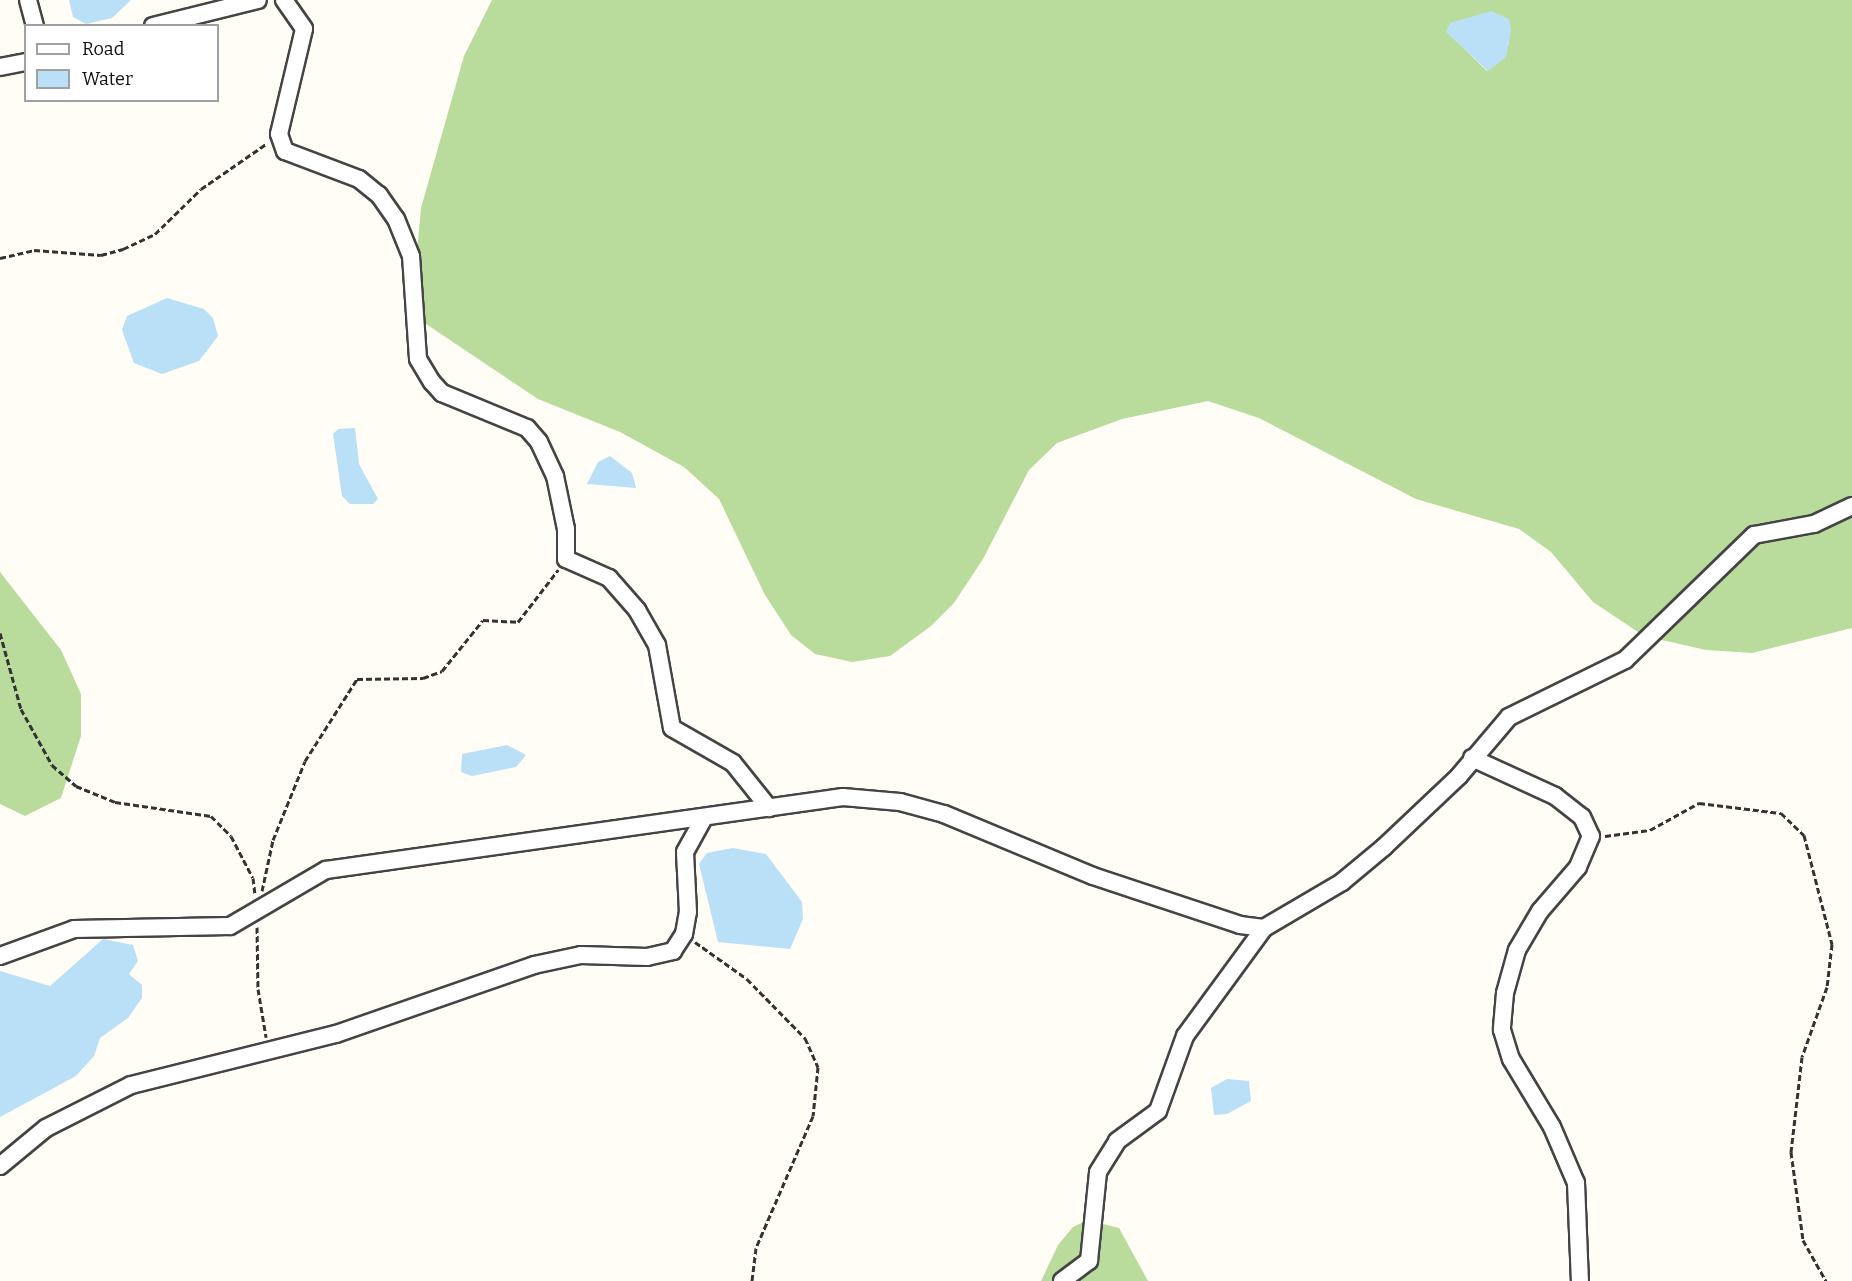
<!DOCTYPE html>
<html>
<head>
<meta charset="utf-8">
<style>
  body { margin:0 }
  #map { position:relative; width:1852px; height:1281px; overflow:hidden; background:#fffdf5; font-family:Bitter,serif }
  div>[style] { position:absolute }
  .forest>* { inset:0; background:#b9dc9c }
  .water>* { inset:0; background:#b9e0f7 }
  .path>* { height:3px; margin-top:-1.5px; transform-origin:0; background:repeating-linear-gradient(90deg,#333 0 6px,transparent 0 9px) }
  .roads { filter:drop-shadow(2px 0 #444) drop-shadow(-2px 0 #444) drop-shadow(0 2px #444) drop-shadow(0 -2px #444) }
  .minor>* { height:16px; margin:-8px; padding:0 8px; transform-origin:8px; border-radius:8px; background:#fff }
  span { translate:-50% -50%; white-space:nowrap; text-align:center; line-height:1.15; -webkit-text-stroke:6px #fff; paint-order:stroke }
  .legend { position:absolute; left:24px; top:24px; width:195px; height:78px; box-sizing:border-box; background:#fff; border:2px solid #a0a0a0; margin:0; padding:8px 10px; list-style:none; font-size:18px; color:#111 }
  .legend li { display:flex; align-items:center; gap:12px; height:30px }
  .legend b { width:30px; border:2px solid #a0a0a0 }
</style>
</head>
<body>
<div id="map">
  <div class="forest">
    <div style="clip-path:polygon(evenodd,492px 0,1852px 0,1852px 628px,1752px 653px,1706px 650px,1644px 636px,1593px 602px,1551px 552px,1519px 529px,1416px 499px,1259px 418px,1208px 401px,1122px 419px,1057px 443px,1029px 470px,983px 559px,954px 603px,931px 626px,890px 656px,852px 662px,815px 654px,791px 635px,765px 595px,719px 499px,684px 467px,620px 432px,538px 399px,423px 322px,415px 275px,421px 208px,464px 56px,492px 0,1509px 19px,1509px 44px,1487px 71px,1447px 32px,1509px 19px)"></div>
    <div style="clip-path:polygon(0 572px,61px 650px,81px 694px,81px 736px,61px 798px,25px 816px,0 804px)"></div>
    <div style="clip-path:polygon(1087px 1220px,1119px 1228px,1148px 1281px,1041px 1281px,1058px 1245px,1073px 1227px)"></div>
  </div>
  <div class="water">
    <div style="clip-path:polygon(69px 0,131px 0,112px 18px,86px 24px,73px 17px)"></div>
    <div style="clip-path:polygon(1491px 11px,1509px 19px,1511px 31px,1506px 57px,1488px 71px,1446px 32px,1450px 23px)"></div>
    <div style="clip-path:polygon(167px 298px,204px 309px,213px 318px,218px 336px,199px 361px,162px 374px,134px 363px,122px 330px,127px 316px)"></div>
    <div style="clip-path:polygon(355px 428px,359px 464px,378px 499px,373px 504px,350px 504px,342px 496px,333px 434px,338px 429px)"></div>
    <div style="clip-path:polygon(610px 456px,632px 473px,636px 488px,587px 484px,598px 462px)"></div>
    <div style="clip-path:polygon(507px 745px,526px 755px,516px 767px,472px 776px,461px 772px,462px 754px)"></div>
    <div style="clip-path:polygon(733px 848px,766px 854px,802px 902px,803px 919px,790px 949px,718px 942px,699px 864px,707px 853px)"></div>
    <div style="clip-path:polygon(103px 939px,133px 945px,138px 961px,129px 974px,142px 985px,142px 998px,128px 1018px,100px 1038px,94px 1056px,76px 1076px,0 1117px,0 971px,50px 986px)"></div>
    <div style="clip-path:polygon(1227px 1079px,1249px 1081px,1251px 1101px,1227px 1114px,1214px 1115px,1211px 1088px)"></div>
  </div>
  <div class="path">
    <div style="left:0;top:258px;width:35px;rotate:-13deg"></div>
    <div style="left:34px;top:250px;width:67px;rotate:4.3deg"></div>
    <div style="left:101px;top:255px;width:23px;rotate:-15deg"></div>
    <div style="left:123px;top:249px;width:35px;rotate:-25deg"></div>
    <div style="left:155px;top:234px;width:64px;rotate:-44.4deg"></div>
    <div style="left:201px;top:189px;width:79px;rotate:-34.7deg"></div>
    <div style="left:0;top:633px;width:79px;rotate:74.6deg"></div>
    <div style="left:21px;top:709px;width:64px;rotate:61deg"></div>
    <div style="left:52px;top:765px;width:32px;rotate:41deg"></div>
    <div style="left:76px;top:786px;width:42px;rotate:22.3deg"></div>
    <div style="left:115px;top:802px;width:97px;rotate:8.3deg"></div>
    <div style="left:211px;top:816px;width:28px;rotate:45deg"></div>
    <div style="left:231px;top:836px;width:47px;rotate:62.4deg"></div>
    <div style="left:253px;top:878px;width:16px;rotate:83deg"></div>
    <div style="left:1605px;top:836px;width:45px;rotate:-7.6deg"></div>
    <div style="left:1650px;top:830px;width:56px;rotate:-28.9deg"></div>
    <div style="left:1699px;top:803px;width:83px;rotate:7deg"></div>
    <div style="left:1781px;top:813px;width:32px;rotate:44deg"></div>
    <div style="left:1804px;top:835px;width:113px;rotate:75.6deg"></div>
    <div style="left:1832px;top:944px;width:43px;rotate:96.6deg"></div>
    <div style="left:1827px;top:987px;width:74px;rotate:109.7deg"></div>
    <div style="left:1802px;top:1057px;width:96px;rotate:96.6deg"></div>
    <div style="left:1791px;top:1152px;width:89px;rotate:82.2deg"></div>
    <div style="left:1803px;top:1240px;width:47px;rotate:60.7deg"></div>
    <div style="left:262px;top:891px;width:52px;rotate:-77.8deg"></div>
    <div style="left:273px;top:840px;width:85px;rotate:-67.9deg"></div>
    <div style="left:305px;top:761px;width:97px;rotate:-57.6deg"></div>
    <div style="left:357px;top:679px;width:66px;rotate:-0.9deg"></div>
    <div style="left:423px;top:678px;width:20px;rotate:-20deg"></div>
    <div style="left:442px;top:671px;width:65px;rotate:-51.2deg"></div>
    <div style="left:483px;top:620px;width:35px;rotate:3deg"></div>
    <div style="left:518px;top:622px;width:66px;rotate:-52.4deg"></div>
    <div style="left:257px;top:927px;width:62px;rotate:89.1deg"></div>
    <div style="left:258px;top:989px;width:49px;rotate:80.5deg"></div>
    <div style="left:695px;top:942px;width:64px;rotate:35.4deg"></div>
    <div style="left:747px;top:979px;width:83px;rotate:45.5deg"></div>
    <div style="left:805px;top:1038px;width:32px;rotate:66deg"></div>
    <div style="left:818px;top:1067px;width:49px;rotate:95.8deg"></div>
    <div style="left:813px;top:1116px;width:144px;rotate:113.4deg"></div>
    <div style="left:756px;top:1248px;width:33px;rotate:97deg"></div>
  </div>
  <div class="roads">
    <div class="minor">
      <div style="left:28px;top:0;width:27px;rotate:75deg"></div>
      <div style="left:284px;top:0;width:35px;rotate:55deg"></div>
      <div style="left:304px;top:29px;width:108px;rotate:103.4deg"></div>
      <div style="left:279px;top:134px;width:18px;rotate:71deg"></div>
      <div style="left:285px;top:151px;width:79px;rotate:20.7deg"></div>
      <div style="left:359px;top:179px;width:26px;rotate:39deg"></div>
      <div style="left:379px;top:195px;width:29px;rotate:55deg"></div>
      <div style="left:396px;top:219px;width:40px;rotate:68deg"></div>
      <div style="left:411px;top:256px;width:103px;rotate:86.1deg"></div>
      <div style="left:418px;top:359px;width:27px;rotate:59deg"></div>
      <div style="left:432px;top:382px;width:15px;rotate:48deg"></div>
      <div style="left:442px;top:393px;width:92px;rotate:22.4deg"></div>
      <div style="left:527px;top:428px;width:18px;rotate:49deg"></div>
      <div style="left:539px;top:442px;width:38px;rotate:65deg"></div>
      <div style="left:555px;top:476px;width:54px;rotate:78.3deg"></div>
      <div style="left:566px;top:529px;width:30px;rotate:90deg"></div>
      <div style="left:566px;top:559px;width:47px;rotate:23.8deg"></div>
      <div style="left:609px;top:578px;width:43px;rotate:48.8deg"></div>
      <div style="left:637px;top:610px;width:40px;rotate:60.3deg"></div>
      <div style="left:657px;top:645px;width:84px;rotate:79.8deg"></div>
      <div style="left:672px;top:728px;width:70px;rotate:29.8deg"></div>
      <div style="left:733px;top:763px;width:58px;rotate:51.3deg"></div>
      <div style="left:153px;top:26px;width:108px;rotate:-13.9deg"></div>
      <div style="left:0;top:67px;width:26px;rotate:-11deg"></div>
      <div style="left:1472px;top:758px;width:91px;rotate:24.6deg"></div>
      <div style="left:1555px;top:796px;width:34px;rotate:38deg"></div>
      <div style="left:1582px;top:817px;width:21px;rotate:65deg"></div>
      <div style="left:1591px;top:836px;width:34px;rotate:113deg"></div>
      <div style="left:1578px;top:867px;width:58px;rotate:130.8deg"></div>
      <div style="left:1540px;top:911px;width:45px;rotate:120.5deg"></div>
      <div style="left:1517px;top:950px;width:45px;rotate:105.6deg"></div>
      <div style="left:1505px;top:993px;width:37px;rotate:95deg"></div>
      <div style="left:1502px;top:1030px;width:30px;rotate:73deg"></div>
      <div style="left:1511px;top:1059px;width:79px;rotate:58.9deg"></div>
      <div style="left:1552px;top:1127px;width:61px;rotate:66.8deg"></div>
      <div style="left:1576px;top:1183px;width:98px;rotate:87.7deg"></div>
      <div style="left:0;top:956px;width:79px;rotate:-20deg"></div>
      <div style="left:74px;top:929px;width:156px;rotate:-1.1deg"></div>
      <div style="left:230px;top:926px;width:111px;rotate:-30.3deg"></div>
      <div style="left:326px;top:870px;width:522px;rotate:-8.04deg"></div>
      <div style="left:843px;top:797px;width:57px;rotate:5deg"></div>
      <div style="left:900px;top:802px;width:46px;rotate:15.3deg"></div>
      <div style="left:944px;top:814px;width:161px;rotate:22.6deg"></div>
      <div style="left:1093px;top:876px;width:155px;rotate:18.4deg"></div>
      <div style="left:1240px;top:925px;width:24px;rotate:7deg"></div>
      <div style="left:1264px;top:928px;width:91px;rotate:-30.5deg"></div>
      <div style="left:1342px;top:882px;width:55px;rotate:-39.8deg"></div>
      <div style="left:1384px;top:847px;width:103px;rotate:-43.4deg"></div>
      <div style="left:1459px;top:776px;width:77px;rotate:-49.7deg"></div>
      <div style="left:1509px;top:717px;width:129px;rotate:-26.2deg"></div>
      <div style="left:1625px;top:660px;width:180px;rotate:-44.1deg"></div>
      <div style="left:1754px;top:535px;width:61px;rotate:-10.4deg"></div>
      <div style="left:1814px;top:524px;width:42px;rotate:-25.3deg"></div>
      <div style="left:0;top:1166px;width:60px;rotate:-39.6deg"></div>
      <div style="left:46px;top:1128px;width:95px;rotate:-26.8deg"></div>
      <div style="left:131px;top:1085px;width:211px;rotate:-14deg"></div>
      <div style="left:336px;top:1034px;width:210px;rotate:-19.2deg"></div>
      <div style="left:534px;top:965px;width:48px;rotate:-12deg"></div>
      <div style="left:581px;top:955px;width:66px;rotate:1.7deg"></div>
      <div style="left:647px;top:957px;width:27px;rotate:-13deg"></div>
      <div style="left:673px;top:951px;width:20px;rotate:-57deg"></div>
      <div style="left:684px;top:934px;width:22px;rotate:-80deg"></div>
      <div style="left:688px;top:912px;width:60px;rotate:-92.9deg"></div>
      <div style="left:685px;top:852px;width:39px;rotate:-61deg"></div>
      <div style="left:1062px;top:1281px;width:34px;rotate:-37deg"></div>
      <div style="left:1089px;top:1261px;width:89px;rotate:-84.2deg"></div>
      <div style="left:1098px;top:1172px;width:36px;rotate:-58deg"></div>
      <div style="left:1117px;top:1141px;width:51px;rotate:-36.2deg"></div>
      <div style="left:1158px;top:1111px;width:80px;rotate:-70.2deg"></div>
      <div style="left:1185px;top:1036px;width:134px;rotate:-53.8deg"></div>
    </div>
  </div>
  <ul class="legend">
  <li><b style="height:8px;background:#fff"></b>Road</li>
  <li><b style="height:16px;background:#b9e0f7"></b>Water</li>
  </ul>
</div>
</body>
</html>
